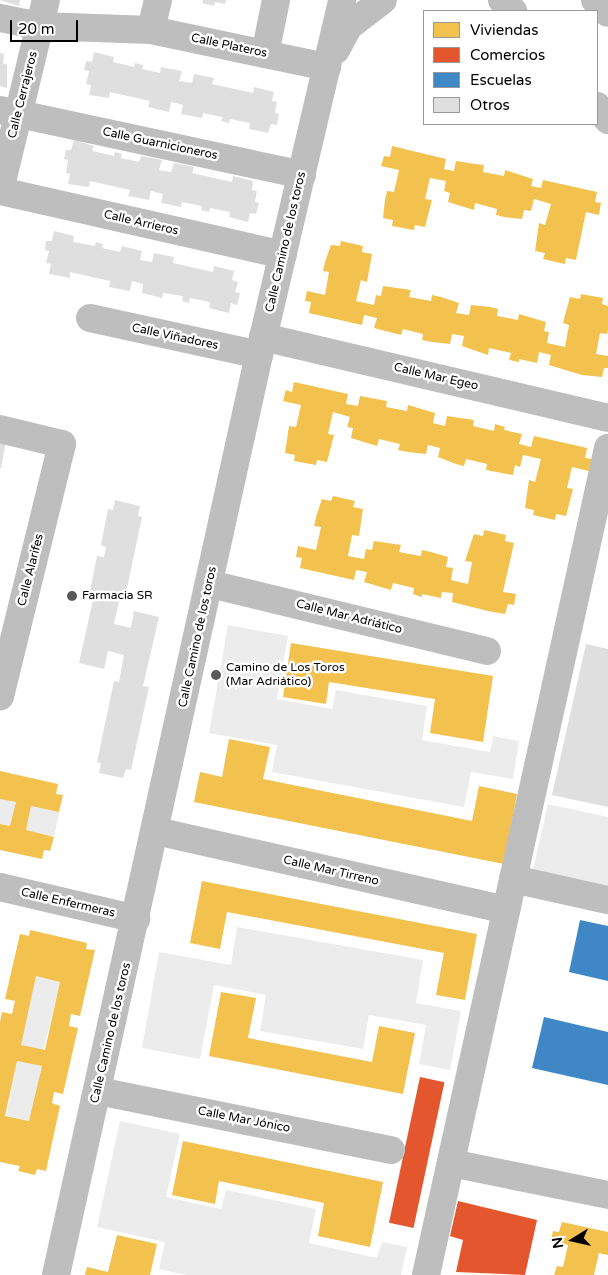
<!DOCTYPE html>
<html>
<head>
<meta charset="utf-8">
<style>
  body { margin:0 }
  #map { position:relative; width:608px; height:1275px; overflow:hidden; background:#fff; font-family:"Varela Round",sans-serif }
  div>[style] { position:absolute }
  .green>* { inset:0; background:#ececec; transform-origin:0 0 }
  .homes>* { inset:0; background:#f2c14e }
  .shops>* { inset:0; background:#e4572e; transform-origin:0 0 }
  .schools>* { inset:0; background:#3f88c5 }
  .building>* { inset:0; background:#dfdfdf }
  .minor>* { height:28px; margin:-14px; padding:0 14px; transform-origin:14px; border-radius:14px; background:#bebebe }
  .dots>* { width:14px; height:14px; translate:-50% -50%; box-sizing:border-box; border:2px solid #fff; border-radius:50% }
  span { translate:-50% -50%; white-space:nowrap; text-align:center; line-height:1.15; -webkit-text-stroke:5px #fff; paint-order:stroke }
  .street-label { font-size:12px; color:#000 }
  .poi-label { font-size:12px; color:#000 }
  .left { translate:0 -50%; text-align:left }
  .legend { position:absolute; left:423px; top:10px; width:175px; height:115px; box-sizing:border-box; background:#fff; border:1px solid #999; margin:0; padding:6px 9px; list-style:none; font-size:15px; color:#000 }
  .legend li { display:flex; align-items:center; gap:10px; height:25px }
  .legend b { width:25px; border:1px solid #999 }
  .north { position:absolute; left:548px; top:1215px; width:50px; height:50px; -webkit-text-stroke:4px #fff; paint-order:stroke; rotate:260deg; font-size:14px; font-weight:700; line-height:20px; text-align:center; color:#000 }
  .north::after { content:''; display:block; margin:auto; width:18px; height:22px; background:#000; clip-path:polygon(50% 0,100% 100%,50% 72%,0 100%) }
  .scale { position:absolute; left:10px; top:20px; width:68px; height:22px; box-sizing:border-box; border:2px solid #000; border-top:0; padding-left:6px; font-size:15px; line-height:18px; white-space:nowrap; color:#000; -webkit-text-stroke:4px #fff; paint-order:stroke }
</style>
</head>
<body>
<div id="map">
  <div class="green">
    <div style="clip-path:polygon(228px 625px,288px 636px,277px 699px,332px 709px,336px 690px,427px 706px,422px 740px,490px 752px,493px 736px,519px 741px,513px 779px,471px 772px,464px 807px,272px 772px,277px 745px,209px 733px)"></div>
    <div style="clip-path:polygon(0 799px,16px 802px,10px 826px,0 824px)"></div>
    <div style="clip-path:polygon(548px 804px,608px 817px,608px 892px,532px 874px)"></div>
    <div style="left:31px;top:806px;width:29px;height:25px;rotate:12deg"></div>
    <div style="clip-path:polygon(237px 927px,423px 960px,416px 1003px,461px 1011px,450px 1070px,419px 1064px,426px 1025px,369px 1015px,363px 1049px,260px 1031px,266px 995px,214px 985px,200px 1059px,142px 1048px,159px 952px,231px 965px)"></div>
    <div style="left:36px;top:976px;width:25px;height:71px;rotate:14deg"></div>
    <div style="left:17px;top:1061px;width:25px;height:56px;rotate:11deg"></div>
    <div style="clip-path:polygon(120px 1121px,180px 1134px,166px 1197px,221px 1209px,226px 1190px,316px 1209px,309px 1243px,377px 1258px,382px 1242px,407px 1247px,401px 1275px,186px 1275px,159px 1269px,165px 1242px,97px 1227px)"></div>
  </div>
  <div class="homes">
    <div style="clip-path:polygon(392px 146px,446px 159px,444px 169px,454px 171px,456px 161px,475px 164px,484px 165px,483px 172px,504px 176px,505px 170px,533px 179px,531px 186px,541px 188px,543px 180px,597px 192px,595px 202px,601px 203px,599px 215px,586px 212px,576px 260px,566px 258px,565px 264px,543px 259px,545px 253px,535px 251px,539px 223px,545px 225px,551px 204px,534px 199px,531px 211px,524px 210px,522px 219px,504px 217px,496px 215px,497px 209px,475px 203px,474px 210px,448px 202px,450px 193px,444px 191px,446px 181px,430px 178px,425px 199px,432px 200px,425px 227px,415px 225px,414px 230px,392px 226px,393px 220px,383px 218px,385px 200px,387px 191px,394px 192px,399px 170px,381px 166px,384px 156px,390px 157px)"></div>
    <div style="clip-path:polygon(341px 241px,363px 246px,362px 252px,372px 254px,367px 282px,361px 280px,356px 301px,374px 305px,376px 295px,381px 296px,383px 286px,411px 290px,409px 297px,431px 301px,432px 295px,441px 297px,459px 303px,456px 313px,469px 315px,471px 305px,490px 307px,498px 309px,497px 316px,518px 320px,519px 314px,546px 322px,544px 331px,549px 332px,547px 343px,565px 347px,569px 325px,563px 323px,570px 297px,580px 299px,581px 294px,603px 298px,602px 304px,608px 306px,608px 329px,607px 334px,600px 333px,596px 354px,608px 356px,608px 368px,604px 368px,602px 377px,582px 375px,549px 365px,551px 355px,539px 352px,537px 363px,519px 359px,519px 362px,509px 360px,511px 353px,489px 348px,488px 355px,462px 346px,464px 336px,452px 334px,450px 344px,432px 342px,422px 340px,423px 334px,403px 329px,401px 335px,374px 328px,377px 318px,364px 315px,362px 325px,309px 313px,311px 302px,305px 301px,307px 291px,325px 295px,329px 272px,323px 271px,325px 262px,331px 245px,340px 246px)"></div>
    <div style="clip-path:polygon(294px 382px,348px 394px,346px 404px,358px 406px,360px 396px,387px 401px,386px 407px,407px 411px,408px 405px,418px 408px,435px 413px,433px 423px,445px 426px,447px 416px,474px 420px,473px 426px,494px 431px,495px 424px,505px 427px,504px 430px,522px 434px,519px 444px,531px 447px,534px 436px,587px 448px,585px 458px,592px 459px,589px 471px,572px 467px,567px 488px,573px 489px,566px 516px,556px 514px,555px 520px,533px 515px,534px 510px,525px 508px,529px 480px,535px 482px,541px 459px,523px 455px,520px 467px,515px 465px,513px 475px,486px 470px,487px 464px,466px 459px,464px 466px,456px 464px,438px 457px,440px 448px,428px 445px,426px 454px,408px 452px,398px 450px,400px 444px,379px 439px,377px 446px,351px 438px,353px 428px,347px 427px,350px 417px,333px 412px,328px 434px,334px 435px,327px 462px,317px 460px,316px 465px,294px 461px,295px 455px,285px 453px,289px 426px,296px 427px,301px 405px,283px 401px,286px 390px,292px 392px)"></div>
    <div style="clip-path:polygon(333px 496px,355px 501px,353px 507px,363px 509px,359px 536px,352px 535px,348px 556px,364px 559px,366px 549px,372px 550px,374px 541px,401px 545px,399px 552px,415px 555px,421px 556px,422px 550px,431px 552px,448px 557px,446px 567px,453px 568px,451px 580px,468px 584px,472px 562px,465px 561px,474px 534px,483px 536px,484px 530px,506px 535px,505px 541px,514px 543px,503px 592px,516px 594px,514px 605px,508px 604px,505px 614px,488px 611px,452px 602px,453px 593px,442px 592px,441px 598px,422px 594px,422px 597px,413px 594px,414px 588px,393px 583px,391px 590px,364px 582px,367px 572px,356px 570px,354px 580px,300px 568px,302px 558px,296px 557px,298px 546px,316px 550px,321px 527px,314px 526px,316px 517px,322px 499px,331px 501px)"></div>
    <div style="clip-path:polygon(291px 643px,493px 676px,483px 742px,430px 733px,435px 699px,329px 682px,326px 704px,283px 697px)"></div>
    <div style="clip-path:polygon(229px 739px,270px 747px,263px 779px,472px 821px,479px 786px,517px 794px,504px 864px,194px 802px,200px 772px,222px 777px)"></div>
    <div style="clip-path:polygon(0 771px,58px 784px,56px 794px,63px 795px,59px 812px,31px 806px,26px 830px,54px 837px,50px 851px,44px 850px,42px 859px,0 850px,0 824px,10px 826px,16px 802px,0 799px)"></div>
    <div style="clip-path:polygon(202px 881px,477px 934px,465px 1000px,436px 995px,444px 953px,227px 912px,220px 949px,190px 943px)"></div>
    <div style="clip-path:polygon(evenodd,30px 930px,87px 943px,86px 949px,95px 950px,80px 1016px,71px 1014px,69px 1026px,78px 1028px,63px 1094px,54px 1092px,52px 1103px,60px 1106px,46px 1171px,37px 1169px,35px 1175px,18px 1171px,20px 1166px,0 1162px,0 1022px,2px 1012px,12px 1014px,15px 1001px,5px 999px,20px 934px,29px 936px,30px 930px,36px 976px,60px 982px,45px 1050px,21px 1045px,36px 976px,30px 930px,17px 1061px,42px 1066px,29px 1121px,5px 1116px,17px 1061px)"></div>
    <div style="clip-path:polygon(221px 992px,256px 998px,248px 1038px,372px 1062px,379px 1026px,415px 1033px,403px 1094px,209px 1056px)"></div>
    <div style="clip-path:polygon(183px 1141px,383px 1182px,370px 1247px,318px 1236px,324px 1203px,219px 1181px,215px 1204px,172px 1195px)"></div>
    <div style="clip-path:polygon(562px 1222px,608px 1232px,608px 1255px,599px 1253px,594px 1275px,554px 1275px,557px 1266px,563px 1267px,568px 1245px,551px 1241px,553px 1231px,559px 1232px)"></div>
    <div style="clip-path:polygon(117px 1235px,157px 1244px,150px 1275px,85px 1275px,87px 1267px,108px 1272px)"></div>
  </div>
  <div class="shops">
    <div style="left:420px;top:1077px;width:25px;height:149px;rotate:12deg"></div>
    <div style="clip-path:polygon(458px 1201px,537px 1220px,525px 1275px,456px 1272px,463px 1240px,450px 1236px)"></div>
  </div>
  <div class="schools">
    <div style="clip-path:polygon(580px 920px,608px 926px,608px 981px,569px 972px)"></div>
    <div style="clip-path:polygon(544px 1017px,608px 1032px,608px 1085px,532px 1068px)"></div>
  </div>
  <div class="building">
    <div style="clip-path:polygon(0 0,20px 0,19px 6px)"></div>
    <div style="clip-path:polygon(203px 0,226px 0,225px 4px,215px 2px,214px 6px,202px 3px)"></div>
    <div style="clip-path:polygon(94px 52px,114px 57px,113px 62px,134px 67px,135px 63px,143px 65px,142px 69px,160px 73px,161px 67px,182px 71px,179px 81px,192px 83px,194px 74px,214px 78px,212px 84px,253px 93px,254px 87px,274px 92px,272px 101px,277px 102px,275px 113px,279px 114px,277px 125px,271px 124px,268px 133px,249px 129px,250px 123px,230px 119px,229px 123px,221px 121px,223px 117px,203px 113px,202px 118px,181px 114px,183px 105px,171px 102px,169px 112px,148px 107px,150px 101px,110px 92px,109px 98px,89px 95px,91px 85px,86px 84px,89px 71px,84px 70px,86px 61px,92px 62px)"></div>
    <div style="clip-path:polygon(0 53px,4px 54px,3px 63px,7px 65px,7px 88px,0 86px)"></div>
    <div style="clip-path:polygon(74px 140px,94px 146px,92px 151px,114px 156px,115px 152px,122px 154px,121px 158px,139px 162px,141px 156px,162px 160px,159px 170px,171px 172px,174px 163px,194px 167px,192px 173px,232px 182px,233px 176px,253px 181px,252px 190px,257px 191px,255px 202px,259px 203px,256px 214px,250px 213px,248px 222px,229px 217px,230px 212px,210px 208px,209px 212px,201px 210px,202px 206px,182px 202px,181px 207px,161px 203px,163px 194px,151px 191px,149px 200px,128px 196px,130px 190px,90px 181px,89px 187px,68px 184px,70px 174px,66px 173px,68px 160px,64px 159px,66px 150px,71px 150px)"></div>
    <div style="clip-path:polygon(54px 231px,74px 236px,73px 242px,95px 246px,96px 242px,103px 244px,102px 248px,120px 252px,122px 246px,142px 251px,140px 260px,152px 262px,154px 253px,174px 257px,173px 263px,213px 272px,214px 266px,234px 271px,232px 280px,238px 282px,235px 292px,240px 293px,237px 305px,231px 303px,229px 313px,209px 308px,210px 302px,190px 298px,189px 303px,182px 301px,183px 296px,163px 293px,162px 298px,142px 293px,143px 284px,132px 281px,130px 291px,109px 287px,110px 281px,70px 272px,70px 278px,49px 274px,51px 264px,46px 263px,49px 251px,45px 250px,46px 241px,52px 241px)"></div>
    <div style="clip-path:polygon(0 441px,6px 442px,1px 468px,0 468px)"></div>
    <div style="clip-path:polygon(115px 500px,140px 506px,138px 516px,142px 517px,125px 598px,120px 597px,114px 624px,131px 628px,134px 611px,159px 617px,143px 686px,149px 687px,131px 770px,126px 769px,123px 778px,99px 773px,101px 763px,97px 762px,114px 681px,119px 682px,124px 655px,108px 651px,104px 669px,79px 663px,95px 591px,90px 591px,97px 556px,104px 557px,106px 547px,101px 545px,108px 509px,113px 510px)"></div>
    <div style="clip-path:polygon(586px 644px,608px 649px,608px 807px,552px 795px)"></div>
  </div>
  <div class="minor">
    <div style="left:502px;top:0;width:16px;rotate:45deg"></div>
    <div style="left:595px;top:0;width:18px;rotate:45deg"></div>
    <div style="left:0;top:18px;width:41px;rotate:11.3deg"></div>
    <div style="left:40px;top:26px;width:111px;rotate:2.1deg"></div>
    <div style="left:151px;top:30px;width:180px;rotate:11.9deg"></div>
    <div style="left:151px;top:30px;width:31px;rotate:-77deg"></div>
    <div style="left:336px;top:50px;width:26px;rotate:-62deg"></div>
    <div style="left:348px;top:27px;width:44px;rotate:-37.6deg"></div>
    <div style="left:265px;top:54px;width:55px;rotate:-78.5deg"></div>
    <div style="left:597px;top:106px;width:18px;rotate:52deg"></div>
    <div style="left:0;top:110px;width:309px;rotate:12.1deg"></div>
    <div style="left:0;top:190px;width:195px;rotate:-76.4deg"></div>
    <div style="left:0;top:191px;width:290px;rotate:12.7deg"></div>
    <div style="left:90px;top:318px;width:173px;rotate:12.3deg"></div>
    <div style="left:263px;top:337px;width:354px;rotate:13.2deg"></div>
    <div style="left:0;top:429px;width:64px;rotate:13.6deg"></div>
    <div style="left:62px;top:444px;width:260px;rotate:103.8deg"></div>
    <div style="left:210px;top:584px;width:285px;rotate:13.6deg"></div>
    <div style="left:156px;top:831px;width:359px;rotate:12.7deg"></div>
    <div style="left:513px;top:879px;width:97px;rotate:12.5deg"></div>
    <div style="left:0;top:887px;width:140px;rotate:13.2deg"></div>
    <div style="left:98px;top:1091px;width:299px;rotate:11.4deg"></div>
    <div style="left:451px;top:1163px;width:160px;rotate:11.5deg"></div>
    <div style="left:56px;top:1275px;width:942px;rotate:-77.56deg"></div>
    <div style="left:259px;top:355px;width:365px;rotate:-76.8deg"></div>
    <div style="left:426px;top:1275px;width:847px;rotate:-77.59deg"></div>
  </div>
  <div class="dots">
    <div style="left:72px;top:596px;background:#595959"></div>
    <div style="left:216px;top:675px;background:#595959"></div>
  </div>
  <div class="street-label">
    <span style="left:229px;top:46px;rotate:12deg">Calle Plateros</span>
    <span style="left:23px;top:95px;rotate:-76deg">Calle Cerrajeros</span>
    <span style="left:160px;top:144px;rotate:12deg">Calle Guarnicioneros</span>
    <span style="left:141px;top:223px;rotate:13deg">Calle Arrieros</span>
    <span style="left:286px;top:242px;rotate:-77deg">Calle Camino de los toros</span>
    <span style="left:175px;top:337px;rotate:12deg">Calle Viñadores</span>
    <span style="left:436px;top:377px;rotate:13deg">Calle Mar Egeo</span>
    <span style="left:31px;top:570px;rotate:-76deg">Calle Alarifes</span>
    <span style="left:349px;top:617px;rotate:14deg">Calle Mar Adriático</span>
    <span style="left:198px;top:637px;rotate:-78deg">Calle Camino de los toros</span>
    <span style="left:331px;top:871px;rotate:13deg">Calle Mar Tirreno</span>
    <span style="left:68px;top:903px;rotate:13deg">Calle Enfermeras</span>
    <span style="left:111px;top:1033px;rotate:-77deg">Calle Camino de los toros</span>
    <span style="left:244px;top:1120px;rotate:11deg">Calle Mar Jónico</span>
  </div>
  <div class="poi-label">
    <span class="left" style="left:82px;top:596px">Farmacia SR</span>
    <span class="left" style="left:226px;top:675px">Camino de Los Toros<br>(Mar Adriático)</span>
  </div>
  <ul class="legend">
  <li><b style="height:14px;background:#f2c14e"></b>Viviendas</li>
  <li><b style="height:14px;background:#e4572e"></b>Comercios</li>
  <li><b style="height:14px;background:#3f88c5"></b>Escuelas</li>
  <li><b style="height:14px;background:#dfdfdf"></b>Otros</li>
  </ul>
  <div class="north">N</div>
  <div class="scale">20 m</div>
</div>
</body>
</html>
